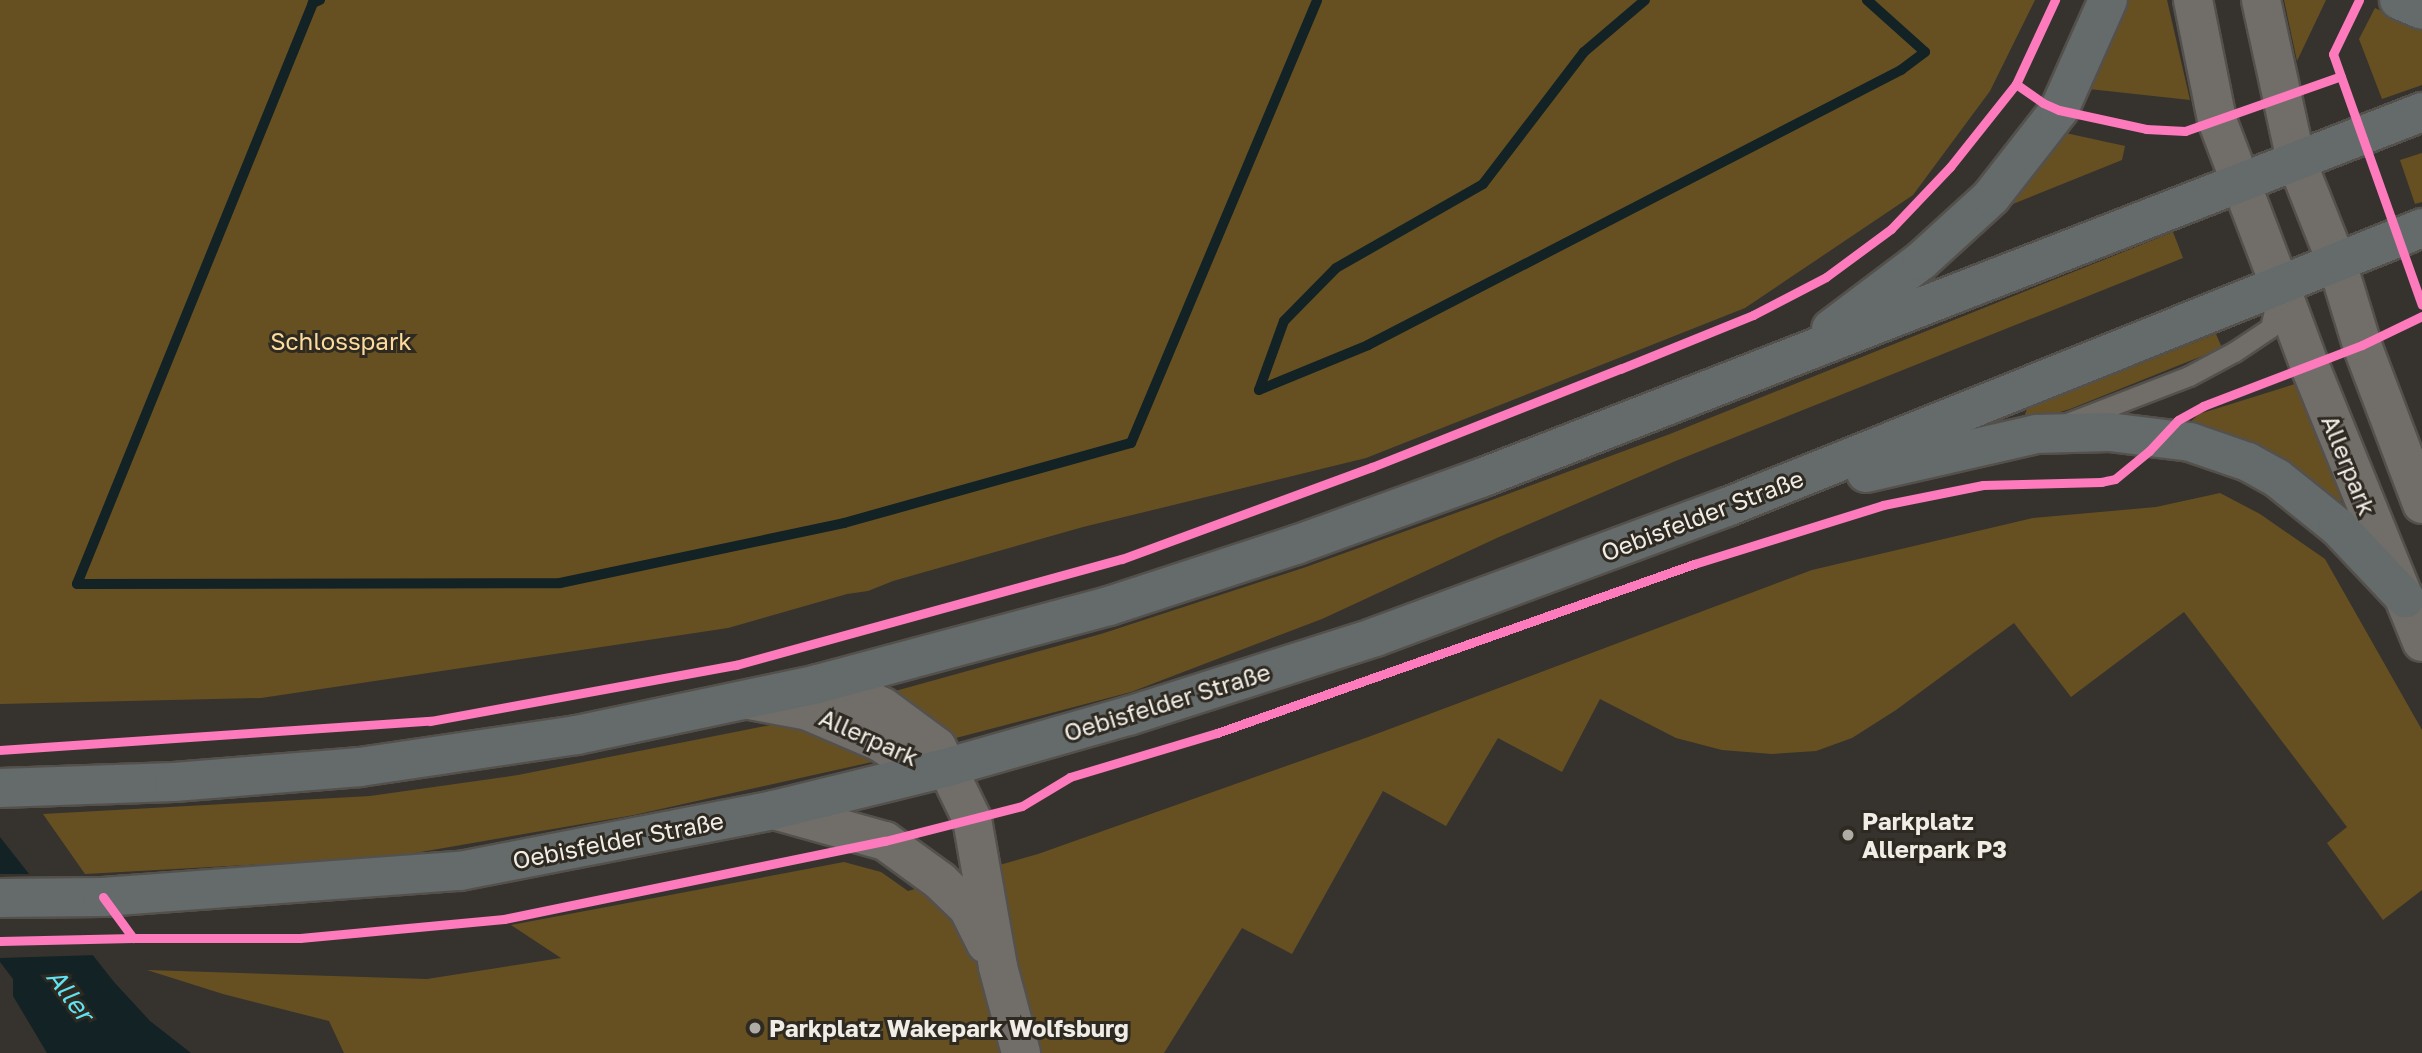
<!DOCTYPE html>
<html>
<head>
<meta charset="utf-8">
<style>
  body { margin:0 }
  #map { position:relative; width:2422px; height:1053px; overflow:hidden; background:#36332e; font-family:"Golos Text",sans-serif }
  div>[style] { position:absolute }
  .green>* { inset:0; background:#665022 }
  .water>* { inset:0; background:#132224 }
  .pier>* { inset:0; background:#36332e }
  .stream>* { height:10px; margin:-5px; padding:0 5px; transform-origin:5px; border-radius:5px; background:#132224 }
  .roads { filter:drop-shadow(2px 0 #54514d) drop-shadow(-2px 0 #54514d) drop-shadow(0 2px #54514d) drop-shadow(0 -2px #54514d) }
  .service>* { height:19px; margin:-9.5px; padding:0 9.5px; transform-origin:9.5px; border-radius:9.5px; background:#716e6a }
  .minor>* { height:38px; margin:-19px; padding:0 19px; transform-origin:19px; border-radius:19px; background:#716e6a }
  .tertiary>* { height:38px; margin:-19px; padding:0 19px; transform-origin:19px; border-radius:19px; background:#716e6a }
  .primary>* { height:38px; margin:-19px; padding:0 19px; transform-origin:19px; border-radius:19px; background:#646b6a }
  .cycleway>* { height:9px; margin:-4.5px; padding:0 4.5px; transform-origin:4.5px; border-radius:4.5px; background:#fd7abc }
  .dots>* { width:19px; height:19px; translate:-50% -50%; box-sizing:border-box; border:4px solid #2f2a21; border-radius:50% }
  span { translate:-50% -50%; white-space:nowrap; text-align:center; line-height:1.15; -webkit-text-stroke:6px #2f2a21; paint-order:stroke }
  .park-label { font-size:24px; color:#fcdb9c }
  .street-label { font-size:24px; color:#f0ede7 }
  .poi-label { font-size:24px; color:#f0ede7; font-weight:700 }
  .left { translate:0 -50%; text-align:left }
  .water-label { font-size:26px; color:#5fe3f3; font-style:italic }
</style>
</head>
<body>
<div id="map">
  <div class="green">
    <div style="clip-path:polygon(0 0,2035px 0,1990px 91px,1913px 195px,1745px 308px,1366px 458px,1083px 527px,893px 581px,868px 591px,847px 594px,728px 628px,261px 698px,0 704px)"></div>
    <div style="clip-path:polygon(2121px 0,2167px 0,2190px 100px,2089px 89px)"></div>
    <div style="clip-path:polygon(2284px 0,2326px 0,2297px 61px)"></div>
    <div style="clip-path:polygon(2375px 8px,2422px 31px,2422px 85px,2382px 99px,2359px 39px)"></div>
    <div style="clip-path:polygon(2061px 132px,2125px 146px,2122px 160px,1993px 212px)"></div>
    <div style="clip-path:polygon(2422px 153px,2422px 202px,2415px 204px,2400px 160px)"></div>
    <div style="clip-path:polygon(2173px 232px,2183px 258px,1678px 460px,1499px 537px,1322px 619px,1131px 692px,952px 739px,888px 693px,1101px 634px,1306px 567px,1489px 501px,1670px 434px)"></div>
    <div style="clip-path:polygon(2216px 334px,2222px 348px,2070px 409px,2050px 415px,2024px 417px,2027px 409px)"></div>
    <div style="clip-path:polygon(2295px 384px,2344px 493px,2343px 501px,2337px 501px,2291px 466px,2188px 424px,2199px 414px)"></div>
    <div style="clip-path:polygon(2220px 493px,2260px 514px,2325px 559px,2422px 730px,2422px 890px,2383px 920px,2327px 843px,2347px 827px,2184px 612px,2071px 697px,2014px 623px,1896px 710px,1852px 738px,1816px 751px,1772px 754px,1722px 750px,1676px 738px,1600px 699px,1562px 772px,1498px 738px,1446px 826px,1383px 791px,1292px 954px,1242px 928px,1164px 1053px,344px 1053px,329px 1021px,223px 994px,147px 970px,427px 979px,561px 958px,511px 925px,844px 862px,881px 872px,908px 891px,1038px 854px,1371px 736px,1812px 570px,2033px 518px,2156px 507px)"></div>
    <div style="clip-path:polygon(776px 724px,834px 734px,881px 760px,634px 815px,392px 857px,85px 874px,43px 814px,370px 796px,518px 775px)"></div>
  </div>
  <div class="water">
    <div style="clip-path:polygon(0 837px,114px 982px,150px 1021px,191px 1053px,47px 1053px,13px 996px,13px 979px,0 962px)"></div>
  </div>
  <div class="pier">
    <div style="clip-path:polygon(0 874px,34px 874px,97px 955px,0 958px)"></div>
  </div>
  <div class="stream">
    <div style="left:320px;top:0;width:8px;rotate:157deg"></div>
    <div style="left:313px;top:3px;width:627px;rotate:112.11deg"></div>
    <div style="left:77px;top:584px;width:483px;rotate:-0.1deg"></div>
    <div style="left:560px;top:583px;width:290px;rotate:-11.9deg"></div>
    <div style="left:844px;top:523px;width:298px;rotate:-15.6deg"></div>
    <div style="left:1131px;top:443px;width:480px;rotate:-67.2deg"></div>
    <div style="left:1259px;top:390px;width:118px;rotate:-22.4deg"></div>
    <div style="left:1368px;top:345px;width:600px;rotate:-27.29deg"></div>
    <div style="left:1901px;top:70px;width:30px;rotate:-37deg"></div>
    <div style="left:1925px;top:52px;width:78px;rotate:-138.1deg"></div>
    <div style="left:1259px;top:390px;width:73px;rotate:-70.1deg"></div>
    <div style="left:1284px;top:321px;width:74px;rotate:-45.5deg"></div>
    <div style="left:1336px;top:268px;width:169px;rotate:-29.7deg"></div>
    <div style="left:1483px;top:184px;width:166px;rotate:-52.6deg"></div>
    <div style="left:1584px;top:52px;width:80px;rotate:-40.4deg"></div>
  </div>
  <div class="roads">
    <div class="service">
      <div style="left:2067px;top:423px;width:131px;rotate:-21.1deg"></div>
      <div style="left:2189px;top:376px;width:51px;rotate:-28.1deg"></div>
      <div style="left:2234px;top:352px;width:43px;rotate:-33.7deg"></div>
      <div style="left:2270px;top:328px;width:36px;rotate:-77deg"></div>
    </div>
    <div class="minor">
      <div style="left:2337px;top:263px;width:86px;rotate:73deg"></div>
      <div style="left:2362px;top:345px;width:170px;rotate:69.3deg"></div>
      <div style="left:2280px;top:286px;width:83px;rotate:69.6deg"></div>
      <div style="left:2309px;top:364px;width:300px;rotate:67.9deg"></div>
      <div style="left:818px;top:684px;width:36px;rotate:13deg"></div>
      <div style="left:853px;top:692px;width:34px;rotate:27deg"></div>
      <div style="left:883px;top:707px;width:67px;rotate:36.5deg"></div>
      <div style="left:937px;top:747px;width:80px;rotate:64.1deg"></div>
      <div style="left:972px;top:819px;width:150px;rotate:80deg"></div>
      <div style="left:998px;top:967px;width:89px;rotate:75deg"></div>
      <div style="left:750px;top:700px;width:59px;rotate:10.7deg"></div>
      <div style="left:808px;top:711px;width:78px;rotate:23.3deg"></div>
      <div style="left:880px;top:742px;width:25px;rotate:34deg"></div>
      <div style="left:901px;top:756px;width:46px;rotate:15.3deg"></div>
      <div style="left:774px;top:810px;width:115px;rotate:15.6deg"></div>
      <div style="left:885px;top:841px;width:68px;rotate:36deg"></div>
      <div style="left:940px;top:881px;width:39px;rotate:44deg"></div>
      <div style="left:968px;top:908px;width:40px;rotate:63.4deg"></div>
    </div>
    <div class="tertiary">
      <div style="left:2193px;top:0;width:122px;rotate:78.7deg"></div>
      <div style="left:2217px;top:120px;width:178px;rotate:69.2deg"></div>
      <div style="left:2261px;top:0;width:164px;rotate:77.7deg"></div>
      <div style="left:2296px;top:160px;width:111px;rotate:68.3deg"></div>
    </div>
    <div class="primary">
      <div style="left:2399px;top:0;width:25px;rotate:23deg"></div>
      <div style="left:1831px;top:329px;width:113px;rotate:-37.1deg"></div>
      <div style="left:1921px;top:261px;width:95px;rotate:-42.4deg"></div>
      <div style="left:1991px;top:197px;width:110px;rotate:-52deg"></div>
      <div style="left:2059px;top:110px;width:120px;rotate:-66deg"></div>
      <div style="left:1866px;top:473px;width:174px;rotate:-12.9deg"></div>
      <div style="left:2036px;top:434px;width:73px;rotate:-1.6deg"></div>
      <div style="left:2109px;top:432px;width:82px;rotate:7deg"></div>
      <div style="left:2190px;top:442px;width:61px;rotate:19deg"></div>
      <div style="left:2248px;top:462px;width:33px;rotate:29deg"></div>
      <div style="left:2277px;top:478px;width:78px;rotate:38.8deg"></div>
      <div style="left:2338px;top:527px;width:98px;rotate:46.7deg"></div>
      <div style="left:0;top:788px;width:174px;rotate:-2deg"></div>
      <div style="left:174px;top:782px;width:187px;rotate:-4.6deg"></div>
      <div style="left:360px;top:767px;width:219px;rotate:-8.4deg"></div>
      <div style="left:577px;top:735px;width:246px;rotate:-11.9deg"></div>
      <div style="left:818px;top:684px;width:301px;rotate:-15deg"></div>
      <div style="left:1109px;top:606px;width:197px;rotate:-18.1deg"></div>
      <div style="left:1296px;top:545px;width:197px;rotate:-19.9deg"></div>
      <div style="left:1481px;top:478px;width:1010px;rotate:-21.25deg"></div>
      <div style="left:0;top:898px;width:103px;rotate:-0.6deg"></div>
      <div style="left:103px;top:897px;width:358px;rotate:-4.2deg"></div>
      <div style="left:460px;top:871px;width:320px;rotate:-11deg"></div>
      <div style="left:774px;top:810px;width:176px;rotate:-13.8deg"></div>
      <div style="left:945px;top:768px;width:190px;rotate:-15.9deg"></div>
      <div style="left:1128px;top:716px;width:259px;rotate:-17.7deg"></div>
      <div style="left:1375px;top:637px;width:375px;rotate:-20.3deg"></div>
      <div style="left:1727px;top:507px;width:749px;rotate:-21.87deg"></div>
    </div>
  </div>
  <div class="cycleway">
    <div style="left:2359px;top:0;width:60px;rotate:115.7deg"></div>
    <div style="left:2333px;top:54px;width:266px;rotate:70.5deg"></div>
    <div style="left:2016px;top:84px;width:33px;rotate:35deg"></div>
    <div style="left:2043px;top:103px;width:17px;rotate:24deg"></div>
    <div style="left:2059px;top:110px;width:89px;rotate:12.3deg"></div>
    <div style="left:2146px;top:129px;width:39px;rotate:3deg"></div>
    <div style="left:2185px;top:131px;width:165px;rotate:-19.4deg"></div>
    <div style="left:0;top:750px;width:431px;rotate:-3.9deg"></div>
    <div style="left:430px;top:721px;width:311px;rotate:-10.4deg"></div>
    <div style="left:736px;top:665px;width:400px;rotate:-15.4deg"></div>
    <div style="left:1122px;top:559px;width:266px;rotate:-20.2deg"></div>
    <div style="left:1372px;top:467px;width:267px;rotate:-21.6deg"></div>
    <div style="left:1620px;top:369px;width:144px;rotate:-22.1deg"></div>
    <div style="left:1753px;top:315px;width:82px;rotate:-27.5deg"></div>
    <div style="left:1826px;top:277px;width:81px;rotate:-36.4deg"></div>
    <div style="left:1891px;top:229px;width:86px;rotate:-46.4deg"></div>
    <div style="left:1950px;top:167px;width:106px;rotate:-51.5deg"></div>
    <div style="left:2016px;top:84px;width:93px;rotate:-65.1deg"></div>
    <div style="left:103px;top:897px;width:51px;rotate:53.8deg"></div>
    <div style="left:133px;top:938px;width:167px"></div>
    <div style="left:300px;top:938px;width:205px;rotate:-5.3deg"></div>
    <div style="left:504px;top:919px;width:389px;rotate:-11.6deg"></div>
    <div style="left:885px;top:841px;width:141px;rotate:-14.3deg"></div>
    <div style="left:1022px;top:806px;width:56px;rotate:-31.1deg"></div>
    <div style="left:1070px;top:777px;width:153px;rotate:-16.7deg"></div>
    <div style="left:1217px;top:733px;width:506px;rotate:-19.51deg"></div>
    <div style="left:1694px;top:564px;width:198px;rotate:-17.3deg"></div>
    <div style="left:1883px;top:505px;width:102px;rotate:-11.3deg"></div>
    <div style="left:1983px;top:485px;width:118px;rotate:-1.5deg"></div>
    <div style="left:2101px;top:482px;width:14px;rotate:-12deg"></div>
    <div style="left:2115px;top:479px;width:44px;rotate:-39.5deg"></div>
    <div style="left:2149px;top:451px;width:42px;rotate:-46.9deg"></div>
    <div style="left:2178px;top:420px;width:29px;rotate:-29deg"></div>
    <div style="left:2203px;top:406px;width:170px;rotate:-21deg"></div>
    <div style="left:2362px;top:345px;width:67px;rotate:-25.8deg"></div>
    <div style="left:0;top:941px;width:133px;rotate:-1.3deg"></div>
  </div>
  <div class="dots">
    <div style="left:1848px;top:835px;background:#afaca6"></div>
    <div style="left:755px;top:1028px;background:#afaca6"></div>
  </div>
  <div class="park-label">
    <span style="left:341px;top:341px">Schlosspark</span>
  </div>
  <div class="street-label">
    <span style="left:2349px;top:465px;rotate:68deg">Allerpark</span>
    <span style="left:1702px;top:515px;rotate:-21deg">Oebisfelder Straße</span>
    <span style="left:1167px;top:702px;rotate:-17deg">Oebisfelder Straße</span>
    <span style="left:869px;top:737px;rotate:24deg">Allerpark</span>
    <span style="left:618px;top:840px;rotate:-11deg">Oebisfelder Straße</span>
  </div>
  <div class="poi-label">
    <span class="left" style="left:1862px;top:835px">Parkplatz<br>Allerpark P3</span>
    <span class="left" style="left:769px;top:1028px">Parkplatz Wakepark Wolfsburg</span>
  </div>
  <div class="water-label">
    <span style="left:70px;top:995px;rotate:53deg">Aller</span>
  </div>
</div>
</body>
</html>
